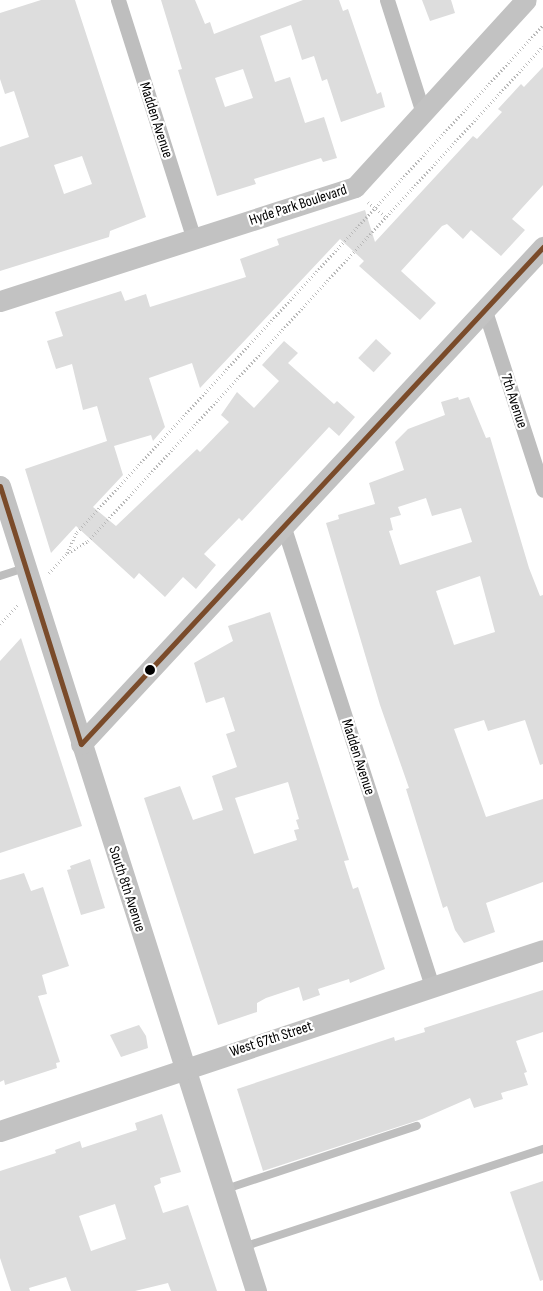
<!DOCTYPE html>
<html>
<head>
<meta charset="utf-8">
<style>
  body { margin:0 }
  #map { position:relative; width:543px; height:1291px; overflow:hidden; background:#fff; font-family:"Sofia Sans Condensed",sans-serif }
  div>[style] { position:absolute }
  .building>* { inset:0; background:#ddd; transform-origin:0 0 }
  .path>* { height:3px; margin-top:-1.5px; transform-origin:0; background:repeating-linear-gradient(90deg,#b8b8b8 0 1px,transparent 0 3.5px) }
  .lane>* { height:8px; margin:-4px; padding:0 4px; transform-origin:4px; border-radius:4px; background:#bebebe }
  .street>* { height:15px; margin:-7.5px; padding:0 7.5px; transform-origin:7.5px; border-radius:7.5px; background:#bebebe }
  .secondary>* { height:21px; margin:-10.5px; padding:0 10.5px; transform-origin:10.5px; border-radius:10.5px; background:#c2c2c2 }
  .bus-1>* { height:5px; margin:-2.5px; padding:0 2.5px; transform-origin:2.5px; border-radius:2.5px; background:#7a4b2a }
  .dots>* { width:14px; height:14px; translate:-50% -50%; box-sizing:border-box; border:2px solid #fff; border-radius:50% }
  span { translate:-50% -50%; white-space:nowrap; text-align:center; line-height:1.15; -webkit-text-stroke:4.5px #fff; paint-order:stroke }
  .street-label { font-size:15px; color:#000 }
</style>
</head>
<body>
<div id="map">
  <div class="building">
    <div style="clip-path:polygon(evenodd,41px 0,75px 0,146px 217px,110px 231px,109px 237px,0 271px,0 147px,29px 137px,14px 91px,5px 94px,0 79px,0 13px,41px 0,82px 156px,92px 184px,64px 194px,54px 165px,82px 156px)"></div>
    <div style="clip-path:polygon(evenodd,161px 0,195px 0,205px 24px,210px 22px,214px 34px,303px 0,339px 0,343px 11px,348px 9px,377px 94px,381px 92px,385px 107px,341px 122px,327px 79px,322px 81px,314px 56px,302px 60px,291px 25px,260px 36px,275px 82px,290px 77px,305px 123px,324px 117px,337px 158px,323px 162px,321px 158px,254px 179px,256px 184px,217px 196px,178px 70px,182px 69px,161px 0,243px 69px,253px 98px,225px 107px,215px 78px,243px 69px)"></div>
    <div style="clip-path:polygon(422px 0,451px 0,455px 13px,430px 21px)"></div>
    <div style="clip-path:polygon(543px 67px,543px 185px,512px 219px,525px 230px,501px 256px,471px 230px,463px 239px,447px 224px,442px 226px,401px 271px,436px 303px,420px 320px,359px 266px,364px 261px,340px 239px,200px 388px,192px 363px,149px 378px,165px 427px,153px 441px,151px 435px,114px 446px,123px 475px,93px 507px,116px 526px,197px 449px,200px 452px,229px 422px,221px 415px,237px 392px,254px 408px,279px 381px,262px 365px,284px 341px,298px 353px,288px 363px,334px 404px,337px 401px,355px 417px,339px 436px,329px 427px,242px 521px,239px 518px,204px 554px,216px 565px,196px 589px,183px 577px,165px 597px,139px 573px,134px 579px,76px 526px,51px 553px,25px 469px,107px 441px,97px 406px,83px 410px,72px 364px,56px 369px,47px 341px,63px 336px,55px 312px,121px 291px,125px 301px,146px 294px,150px 307px,246px 277px,240px 259px,279px 245px,277px 239px,365px 210px,375px 242px,473px 136px,477px 139px,502px 112px,498px 109px,521px 84px,524px 87px)"></div>
    <div style="left:376px;top:339px;width:21px;height:26px;rotate:43deg"></div>
    <div style="clip-path:polygon(evenodd,458px 397px,459px 400px,469px 397px,486px 438px,490px 437px,529px 568px,540px 596px,543px 595px,543px 764px,540px 765px,525px 720px,488px 731px,484px 720px,454px 729px,486px 817px,543px 799px,543px 882px,486px 903px,495px 932px,464px 943px,455px 930px,447px 906px,443px 908px,406px 789px,409px 788px,380px 705px,326px 523px,339px 519px,338px 515px,375px 504px,369px 483px,404px 470px,395px 442px,408px 429px,445px 415px,441px 402px,458px 397px,426px 498px,432px 516px,461px 508px,472px 542px,400px 565px,389px 531px,393px 530px,390px 518px,401px 515px,398px 507px,426px 498px,458px 397px,480px 576px,495px 632px,454px 645px,436px 591px,480px 576px)"></div>
    <div style="clip-path:polygon(evenodd,270px 612px,349px 860px,344px 861px,353px 889px,358px 887px,385px 969px,350px 983px,349px 979px,318px 989px,320px 995px,303px 1001px,299px 987px,266px 998px,257px 1003px,257px 1012px,218px 1025px,144px 798px,180px 786px,193px 820px,223px 810px,212px 776px,237px 767px,226px 734px,235px 731px,224px 697px,206px 703px,194px 663px,233px 641px,228px 626px,270px 612px,288px 782px,299px 819px,296px 820px,299px 829px,294px 830px,297px 840px,254px 854px,235px 798px,288px 782px)"></div>
    <div style="clip-path:polygon(21px 638px,82px 826px,0 853px,0 661px)"></div>
    <div style="clip-path:polygon(90px 859px,105px 908px,81px 915px,67px 870px,71px 869px,70px 866px)"></div>
    <div style="clip-path:polygon(24px 873px,31px 891px,43px 887px,69px 966px,42px 975px,47px 994px,38px 996px,60px 1062px,56px 1063px,57px 1068px,5px 1085px,4px 1080px,0 1082px,0 880px)"></div>
    <div style="clip-path:polygon(543px 990px,543px 1032px,516px 1041px,527px 1072px,524px 1073px,528px 1085px,501px 1093px,503px 1099px,474px 1108px,470px 1098px,422px 1119px,263px 1171px,237px 1089px,394px 1037px,395px 1041px,425px 1032px,424px 1028px)"></div>
    <div style="clip-path:polygon(139px 1025px,146px 1036px,148px 1048px,121px 1057px,110px 1035px)"></div>
    <div style="clip-path:polygon(evenodd,162px 1114px,181px 1172px,160px 1178px,161px 1183px,154px 1186px,163px 1213px,188px 1205px,217px 1291px,171px 1291px,168px 1283px,135px 1291px,71px 1291px,66px 1277px,29px 1288px,30px 1291px,11px 1291px,0 1258px,0 1171px,56px 1153px,55px 1150px,80px 1141px,82px 1148px,137px 1130px,135px 1123px,162px 1114px,115px 1204px,126px 1239px,91px 1251px,79px 1216px,115px 1204px)"></div>
    <div style="clip-path:polygon(543px 1181px,543px 1280px,540px 1281px,510px 1192px)"></div>
  </div>
  <div class="path">
    <div style="left:368px;top:202px;width:23px;rotate:40deg"></div>
    <div style="left:68px;top:553px;width:23px;rotate:-31deg"></div>
    <div style="left:88px;top:541px;width:672px;rotate:-47.41deg"></div>
    <div style="left:49px;top:573px;width:27px;rotate:-48deg"></div>
    <div style="left:67px;top:553px;width:23px;rotate:-65deg"></div>
    <div style="left:77px;top:532px;width:689px;rotate:-47.41deg"></div>
    <div style="left:0;top:624px;width:26px;rotate:-47deg"></div>
  </div>
  <div class="lane">
    <div style="left:0;top:576px;width:25px;rotate:-18deg"></div>
    <div style="left:226px;top:1189px;width:201px;rotate:-18.3deg"></div>
    <div style="left:243px;top:1247px;width:316px;rotate:-18.1deg"></div>
  </div>
  <div class="street">
    <div style="left:118px;top:0;width:251px;rotate:72.4deg"></div>
    <div style="left:387px;top:0;width:119px;rotate:72.3deg"></div>
    <div style="left:485px;top:311px;width:188px;rotate:72deg"></div>
    <div style="left:284px;top:528px;width:481px;rotate:72.1deg"></div>
  </div>
  <div class="secondary">
    <div style="left:0;top:301px;width:373px;rotate:-17.8deg"></div>
    <div style="left:355px;top:187px;width:253px;rotate:-47.6deg"></div>
    <div style="left:0;top:486px;width:845px;rotate:72.36deg"></div>
    <div style="left:81px;top:744px;width:679px;rotate:-47.09deg"></div>
    <div style="left:0;top:1131px;width:572px;rotate:-18.43deg"></div>
  </div>
  <div class="bus-1">
    <div style="left:0;top:486px;width:270px;rotate:72.6deg"></div>
    <div style="left:81px;top:744px;width:679px;rotate:-47.09deg"></div>
  </div>
  <div class="dots">
    <div style="left:150px;top:670px;background:#000"></div>
  </div>
  <div class="street-label">
    <span style="left:156px;top:120px;rotate:72deg">Madden Avenue</span>
    <span style="left:298px;top:205px;rotate:-18deg">Hyde Park Boulevard</span>
    <span style="left:514px;top:401px;rotate:72deg">7th Avenue</span>
    <span style="left:358px;top:757px;rotate:72deg">Madden Avenue</span>
    <span style="left:127px;top:889px;rotate:72deg">South 8th Avenue</span>
    <span style="left:271px;top:1039px;rotate:-18deg">West 67th Street</span>
  </div>
</div>
</body>
</html>
